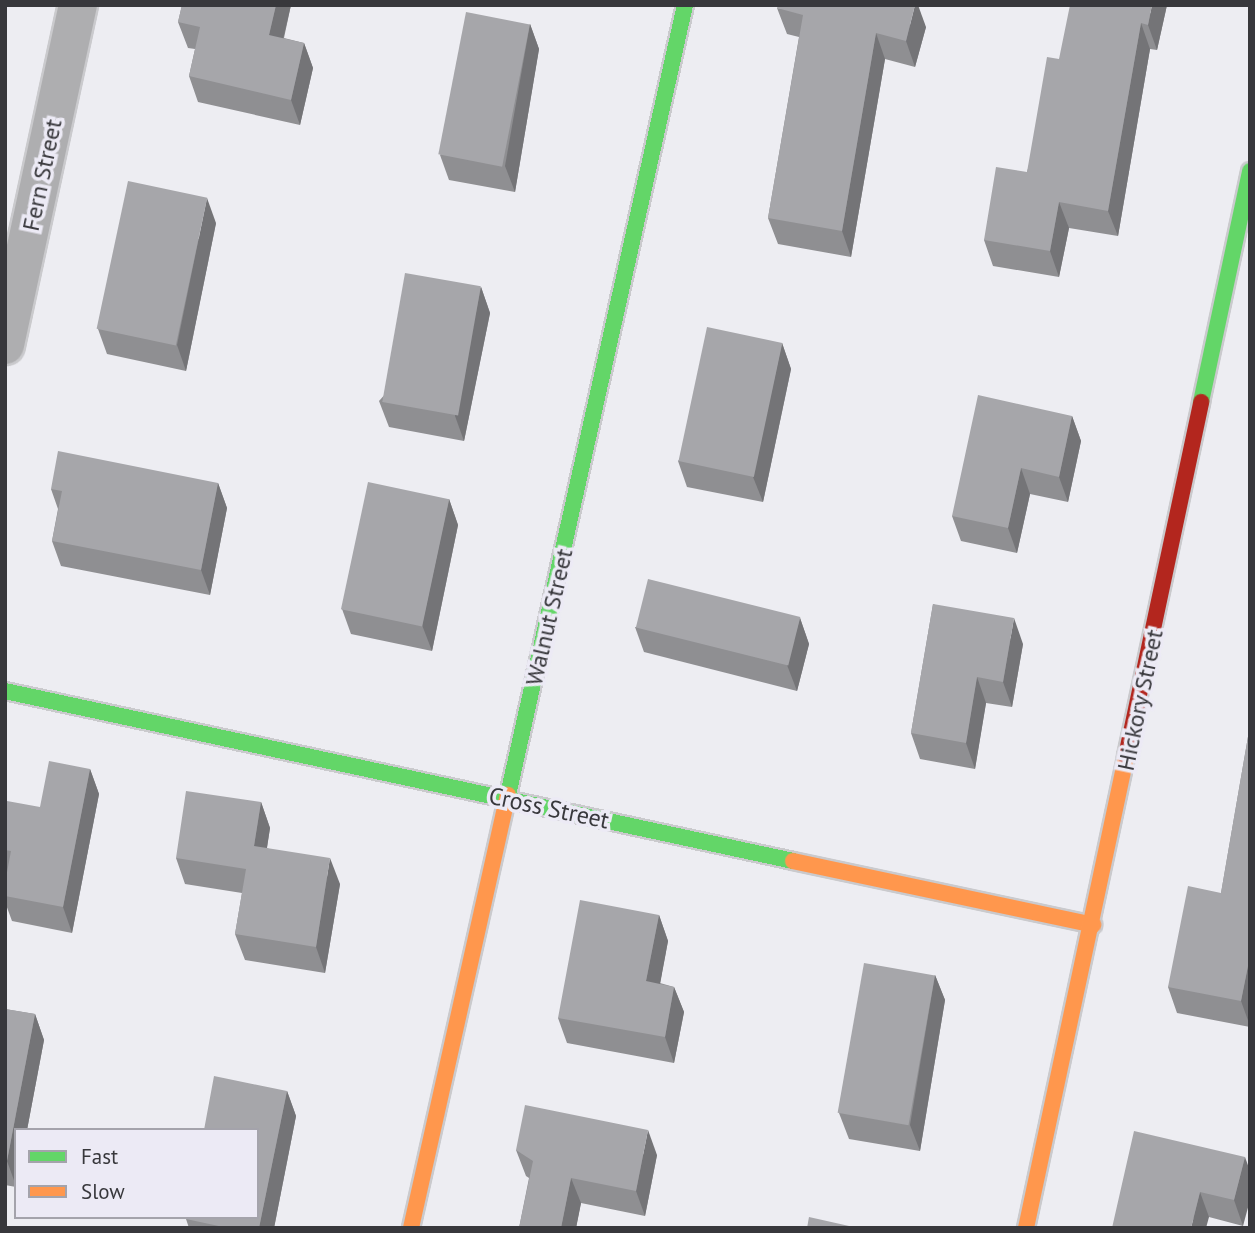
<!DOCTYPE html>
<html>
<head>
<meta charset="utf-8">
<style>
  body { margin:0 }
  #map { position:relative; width:1255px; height:1233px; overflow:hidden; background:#ededf2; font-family:"PT Sans",sans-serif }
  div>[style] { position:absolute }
  .roads { filter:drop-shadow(2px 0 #cacacd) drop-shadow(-2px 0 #cacacd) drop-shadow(0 2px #cacacd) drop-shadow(0 -2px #cacacd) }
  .street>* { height:38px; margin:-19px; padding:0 19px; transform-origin:19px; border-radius:19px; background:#aeaeb0 }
  .fast>* { height:16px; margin:-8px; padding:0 8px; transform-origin:8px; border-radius:8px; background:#63d668 }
  .slow>* { height:16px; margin:-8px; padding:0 8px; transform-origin:8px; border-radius:8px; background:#ff974d }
  .jam>* { height:16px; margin:-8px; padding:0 8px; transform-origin:8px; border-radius:8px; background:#b3261e }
  .wall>* { inset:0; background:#8f8f92 }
  .shaded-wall>* { inset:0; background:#747477 }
  .building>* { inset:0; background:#a6a6aa; transform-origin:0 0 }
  span { translate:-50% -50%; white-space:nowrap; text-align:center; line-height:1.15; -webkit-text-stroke:7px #eceaf5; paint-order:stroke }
  .street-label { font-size:24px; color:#38383c }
  .frame { position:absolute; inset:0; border:7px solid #38383c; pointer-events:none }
  .legend { position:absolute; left:14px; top:1128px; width:245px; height:91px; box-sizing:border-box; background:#eceaf5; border:2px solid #a4a3ab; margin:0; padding:9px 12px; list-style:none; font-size:21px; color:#38383c }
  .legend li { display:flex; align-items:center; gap:14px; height:35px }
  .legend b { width:35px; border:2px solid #a4a3ab }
</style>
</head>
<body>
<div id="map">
  <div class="roads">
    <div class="street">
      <div style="left:5px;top:345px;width:348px;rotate:-77.9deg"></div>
    </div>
    <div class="fast">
      <div style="left:1201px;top:402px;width:236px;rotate:-78deg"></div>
      <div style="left:5px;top:691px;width:806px;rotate:12.17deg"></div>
      <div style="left:508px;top:795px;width:810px;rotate:-77.37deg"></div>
    </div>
    <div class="slow">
      <div style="left:793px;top:861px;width:307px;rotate:12deg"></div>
      <div style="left:411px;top:1228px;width:444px;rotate:-77.4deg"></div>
      <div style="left:1026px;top:1228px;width:482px;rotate:-78deg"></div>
    </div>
    <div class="jam">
      <div style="left:1126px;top:756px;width:362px;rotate:-78deg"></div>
    </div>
  </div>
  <div class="wall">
    <div style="clip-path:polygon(182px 5px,291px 5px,284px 38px,304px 43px,313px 68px,300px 125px,198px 102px,189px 76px,195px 49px,188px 48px,178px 22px)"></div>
    <div style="clip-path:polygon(1167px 5px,1157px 50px,1150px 49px,1118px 236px,1069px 228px,1059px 277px,993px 266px,984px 240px,1027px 172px,1059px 59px)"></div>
    <div style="clip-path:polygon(777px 8px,926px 27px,915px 67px,885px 59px,851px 257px,778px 244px,768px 218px,799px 37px,787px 34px)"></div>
    <div style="clip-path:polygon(530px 24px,539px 49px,515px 192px,449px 180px,440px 155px)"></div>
    <div style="clip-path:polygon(216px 223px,186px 371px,107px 354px,98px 329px)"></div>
    <div style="clip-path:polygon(481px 287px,490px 313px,464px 441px,389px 427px,379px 401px)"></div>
    <div style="clip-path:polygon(782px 343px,791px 369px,763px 502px,687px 487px,678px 461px)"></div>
    <div style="clip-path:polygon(1072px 416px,1081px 441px,1068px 502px,1030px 494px,1017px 553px,961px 541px,952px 516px)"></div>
    <div style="clip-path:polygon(218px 483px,227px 508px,210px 595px,61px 566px,52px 541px,58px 509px,51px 489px)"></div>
    <div style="clip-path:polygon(449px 499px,458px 525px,432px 651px,351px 634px,342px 609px)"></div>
    <div style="clip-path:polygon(933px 604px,1023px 644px,1012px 707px,986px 703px,975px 769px,920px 759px,911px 733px)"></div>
    <div style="clip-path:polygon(800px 618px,809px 644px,797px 691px,644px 652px,635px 627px)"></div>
    <div style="clip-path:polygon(1250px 725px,1250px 1027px,1177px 1013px,1168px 987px,1221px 893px)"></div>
    <div style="clip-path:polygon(90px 769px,99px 794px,72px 933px,12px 921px,5px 902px,5px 883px,7px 874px,5px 870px,5px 810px,40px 807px)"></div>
    <div style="clip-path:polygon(261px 802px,270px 828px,267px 848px,340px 884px,325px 973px,245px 960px,235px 934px,242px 893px,185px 884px,176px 858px)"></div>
    <div style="clip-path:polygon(659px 915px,668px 941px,660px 983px,674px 987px,684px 1012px,674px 1063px,567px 1043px,558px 1018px)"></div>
    <div style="clip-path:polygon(935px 975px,945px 1000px,920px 1151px,849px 1139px,839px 1113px)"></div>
    <div style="clip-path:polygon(5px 1009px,35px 1014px,44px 1040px,27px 1130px,16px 1130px,16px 1187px,5px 1185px)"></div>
    <div style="clip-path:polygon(287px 1091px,296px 1116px,274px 1228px,189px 1228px,186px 1219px)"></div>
    <div style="clip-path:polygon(516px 1150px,657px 1155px,645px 1216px,581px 1203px,576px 1228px,519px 1228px,529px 1178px,526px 1176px)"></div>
    <div style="clip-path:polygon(1245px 1157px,1243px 1226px,1209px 1217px,1112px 1228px)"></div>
  </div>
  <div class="shaded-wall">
    <div style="clip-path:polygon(276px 5px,291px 5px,278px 61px,269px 35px)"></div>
    <div style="clip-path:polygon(915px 5px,918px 5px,926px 27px,915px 67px,906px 41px)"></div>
    <div style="clip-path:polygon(1152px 5px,1167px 5px,1157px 50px,1148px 25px)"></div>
    <div style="clip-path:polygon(1141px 23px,1150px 49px,1118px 236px,1108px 211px)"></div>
    <div style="clip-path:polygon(530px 24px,539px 49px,515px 192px,505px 166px)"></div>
    <div style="clip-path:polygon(876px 33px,885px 59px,851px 257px,842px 231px)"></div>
    <div style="clip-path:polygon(304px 43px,313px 68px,300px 125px,291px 100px)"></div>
    <div style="clip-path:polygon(207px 198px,216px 223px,186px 371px,177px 345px)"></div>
    <div style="clip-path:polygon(1059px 202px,1069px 228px,1059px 277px,1050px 251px)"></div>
    <div style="clip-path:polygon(481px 287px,490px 313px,464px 441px,455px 416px)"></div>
    <div style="clip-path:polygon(782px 343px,791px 369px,763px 502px,753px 477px)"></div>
    <div style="clip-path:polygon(1072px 416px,1081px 441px,1068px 502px,1059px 477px)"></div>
    <div style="clip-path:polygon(1021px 468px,1030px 494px,1017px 553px,1008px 528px)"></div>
    <div style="clip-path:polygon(218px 483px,227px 508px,210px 595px,201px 570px)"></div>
    <div style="clip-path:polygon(449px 499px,458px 525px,432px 651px,422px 625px)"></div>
    <div style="clip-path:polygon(800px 618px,809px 644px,797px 691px,787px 665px)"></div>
    <div style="clip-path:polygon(1014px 618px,1023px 644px,1012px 707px,1003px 682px)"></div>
    <div style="clip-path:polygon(977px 677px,986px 703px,975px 769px,966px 743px)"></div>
    <div style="clip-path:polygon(90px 769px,99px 794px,72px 933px,63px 907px)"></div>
    <div style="clip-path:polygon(261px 802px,270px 828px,263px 872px,254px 846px)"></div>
    <div style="clip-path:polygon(330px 858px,340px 884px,325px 973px,316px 947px)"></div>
    <div style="clip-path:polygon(659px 915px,668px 941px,656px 1006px,646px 981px)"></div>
    <div style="clip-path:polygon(1250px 956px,1250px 1026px,1241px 1001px)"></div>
    <div style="clip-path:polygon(935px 975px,945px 1000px,920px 1151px,910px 1125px)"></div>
    <div style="clip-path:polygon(674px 987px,684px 1012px,674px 1063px,665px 1037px)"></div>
    <div style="clip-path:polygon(35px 1014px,44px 1040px,27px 1130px,16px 1130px,16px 1186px,7px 1161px)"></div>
    <div style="clip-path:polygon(287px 1091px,296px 1116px,274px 1228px,259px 1228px)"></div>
    <div style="clip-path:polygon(648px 1130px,657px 1155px,645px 1216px,636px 1191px)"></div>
    <div style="clip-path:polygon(1245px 1157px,1250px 1171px,1250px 1200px,1243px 1226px,1234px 1200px)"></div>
    <div style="clip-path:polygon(571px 1178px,581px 1203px,576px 1228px,561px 1228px)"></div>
    <div style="clip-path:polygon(1200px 1192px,1209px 1217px,1206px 1228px,1191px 1228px)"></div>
  </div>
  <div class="building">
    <div style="clip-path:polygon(182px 5px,276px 5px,269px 35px,304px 43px,291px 100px,189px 76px,200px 27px,178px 22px)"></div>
    <div style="clip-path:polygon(778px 5px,915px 5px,906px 41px,876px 33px,842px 231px,768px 218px,803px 15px,777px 8px)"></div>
    <div style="clip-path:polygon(1070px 5px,1152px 5px,1148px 25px,1141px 23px,1108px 211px,1059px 202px,1050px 251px,984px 240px,996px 167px,1027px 172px,1047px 57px,1059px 59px)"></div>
    <div style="left:466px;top:12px;width:65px;height:145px;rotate:11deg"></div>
    <div style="left:128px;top:181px;width:81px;height:151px;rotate:12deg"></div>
    <div style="left:405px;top:273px;width:77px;height:131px;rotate:10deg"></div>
    <div style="left:707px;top:327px;width:77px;height:137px;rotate:12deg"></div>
    <div style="clip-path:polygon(978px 395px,1072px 416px,1059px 477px,1021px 468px,1008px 528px,952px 516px)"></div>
    <div style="clip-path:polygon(58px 451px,218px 483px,201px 570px,52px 541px,62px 491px,51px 489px)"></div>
    <div style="left:368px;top:482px;width:83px;height:130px;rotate:12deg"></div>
    <div style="left:648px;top:579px;width:157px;height:50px;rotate:14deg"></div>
    <div style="clip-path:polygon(933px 604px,1014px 618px,1003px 682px,977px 677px,966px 743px,911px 733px)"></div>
    <div style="clip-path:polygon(1250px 725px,1250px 956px,1241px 1001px,1168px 987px,1188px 886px,1221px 893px)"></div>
    <div style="clip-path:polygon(49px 761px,90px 769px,63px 907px,5px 896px,5px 883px,11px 851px,5px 850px,5px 810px,7px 801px,40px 807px)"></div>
    <div style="clip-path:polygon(186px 791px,261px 802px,254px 846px,330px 858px,316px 947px,235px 934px,246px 869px,176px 858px)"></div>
    <div style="clip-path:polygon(580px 900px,659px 915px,646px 981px,674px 987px,665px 1037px,558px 1018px)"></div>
    <div style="left:864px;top:963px;width:72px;height:152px;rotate:10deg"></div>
    <div style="clip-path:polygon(5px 1009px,35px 1014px,7px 1161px,5px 1161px)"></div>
    <div style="clip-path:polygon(214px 1076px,287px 1091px,259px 1228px,228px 1228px,186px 1219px,186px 1217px,257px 1217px,257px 1130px,204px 1130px)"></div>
    <div style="clip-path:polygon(525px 1105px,648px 1130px,636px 1191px,571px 1178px,561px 1228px,519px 1228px,533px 1161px,516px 1150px)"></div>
    <div style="clip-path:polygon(1134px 1131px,1245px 1157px,1234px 1200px,1200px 1192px,1191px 1228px,1112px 1228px)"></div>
    <div style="clip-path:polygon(809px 1217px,858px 1228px,807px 1228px)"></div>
  </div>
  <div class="street-label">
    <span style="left:42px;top:175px;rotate:-78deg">Fern Street</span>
    <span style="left:549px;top:617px;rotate:-77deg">Walnut Street</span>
    <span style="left:1140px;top:700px;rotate:-78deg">Hickory Street</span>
    <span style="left:549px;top:808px;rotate:12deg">Cross Street</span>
  </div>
  <div class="frame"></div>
  <ul class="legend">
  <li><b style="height:9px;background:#63d668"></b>Fast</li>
  <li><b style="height:9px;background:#ff974d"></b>Slow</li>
  </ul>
</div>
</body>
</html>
